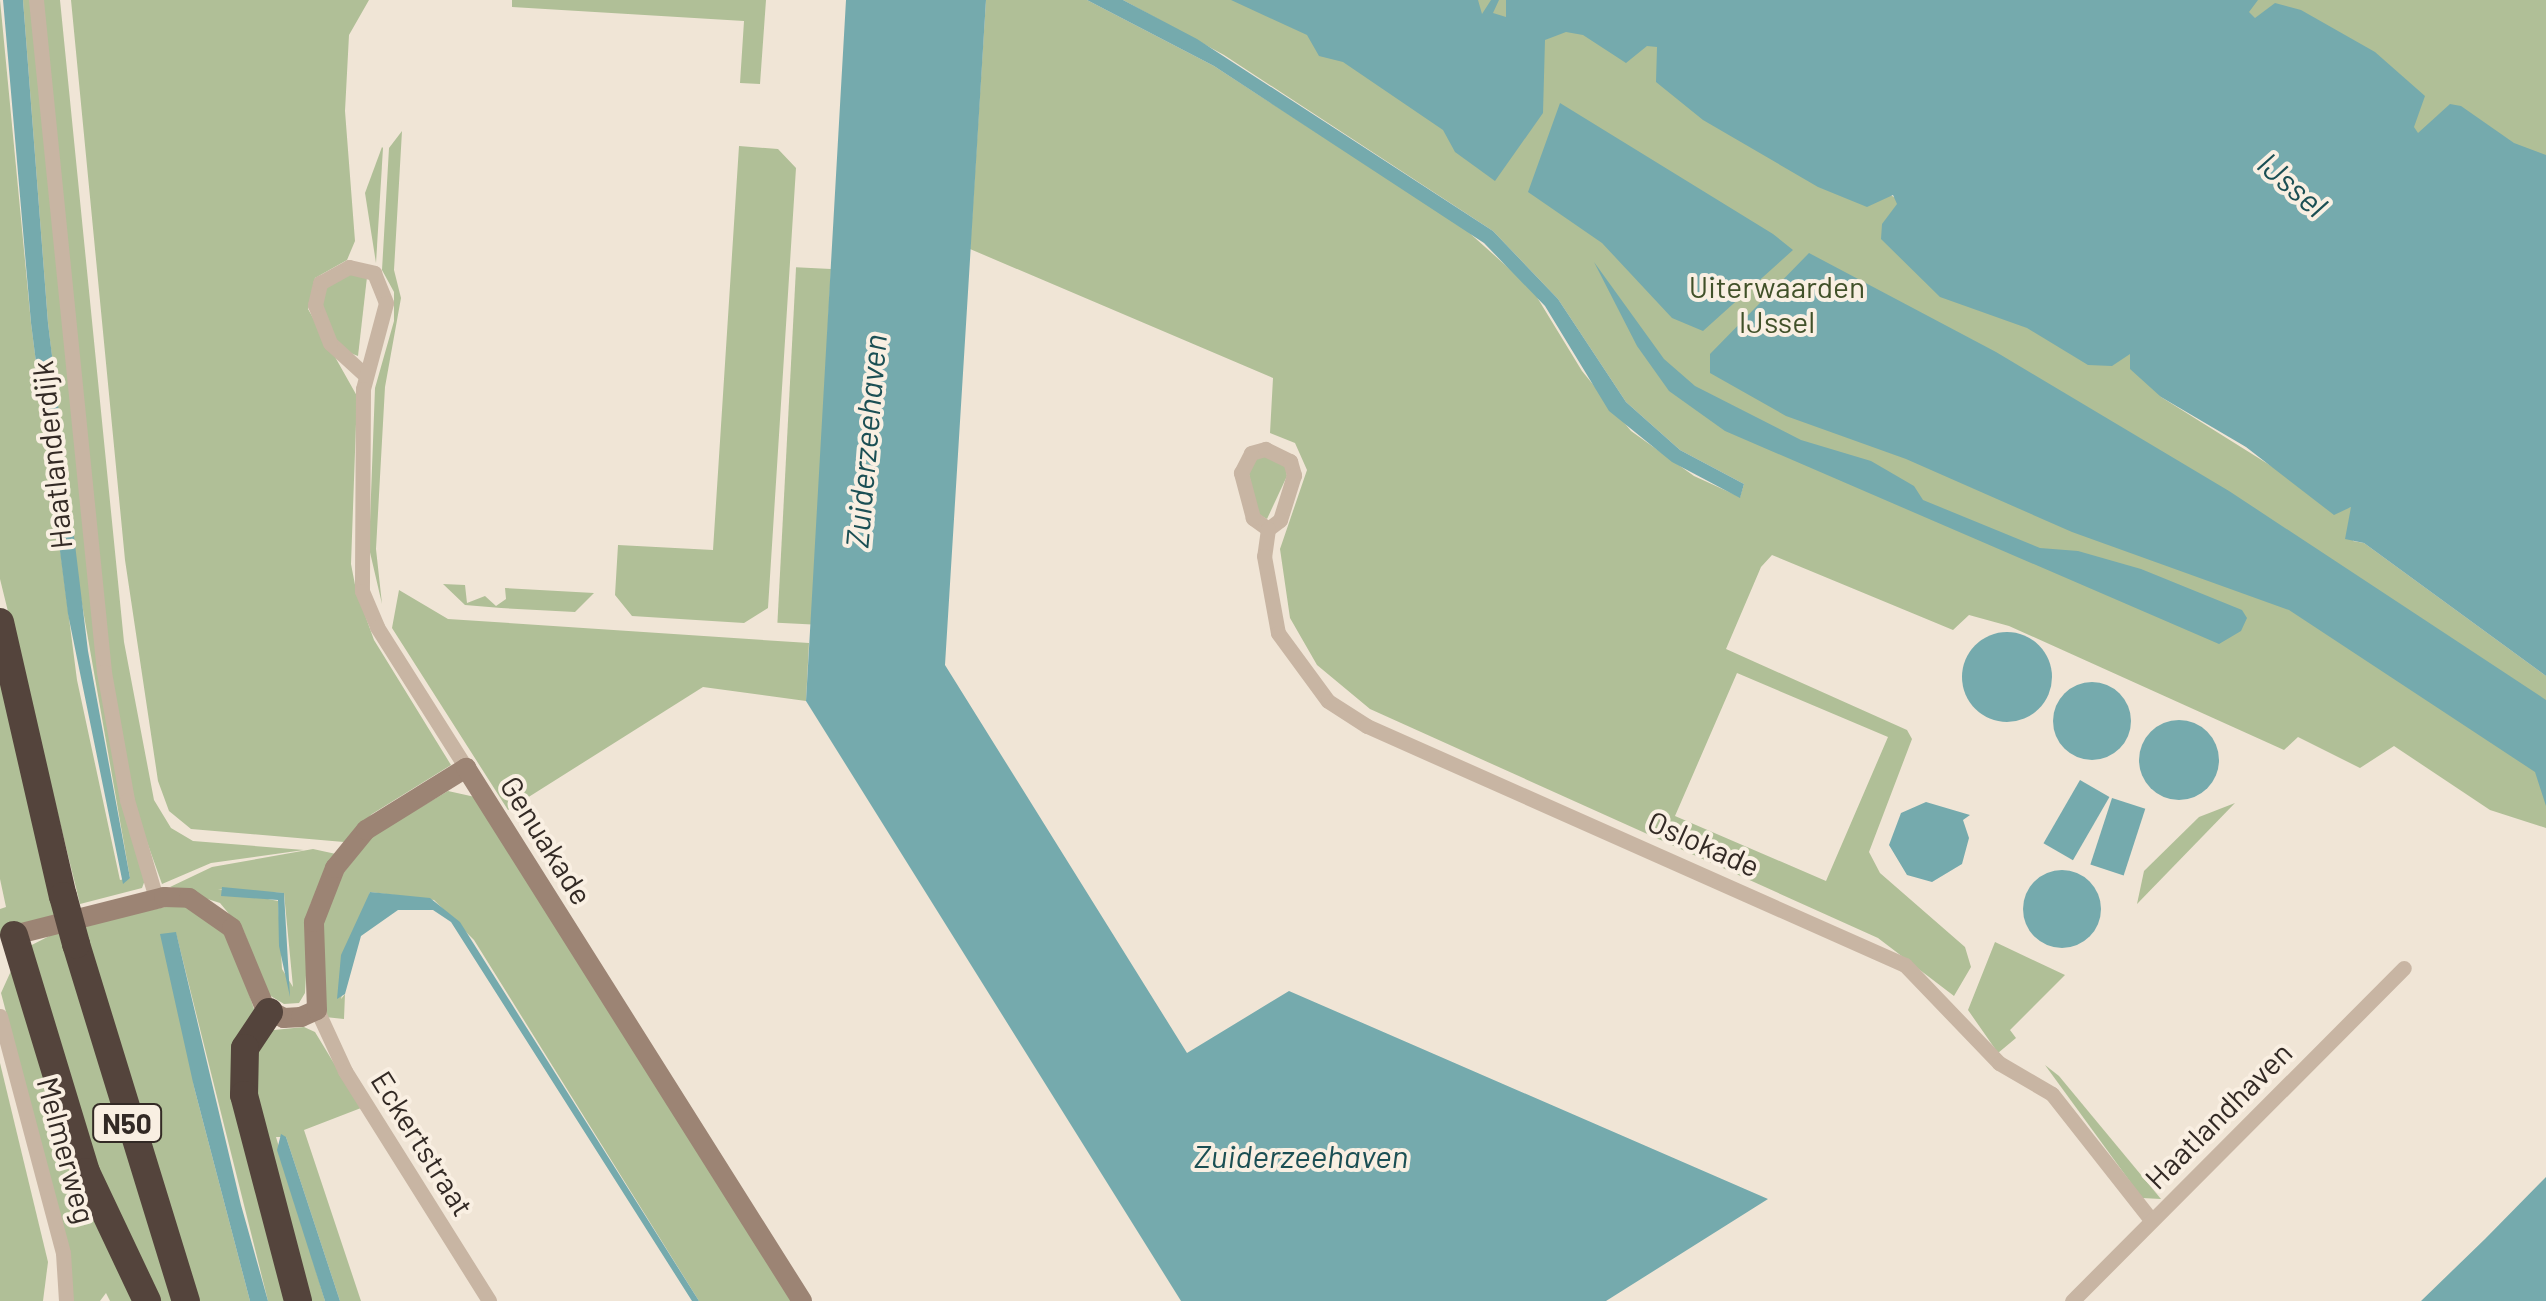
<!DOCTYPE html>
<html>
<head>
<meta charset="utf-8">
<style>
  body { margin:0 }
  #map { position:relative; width:2546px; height:1301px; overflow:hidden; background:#f0e5d6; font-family:Barlow,sans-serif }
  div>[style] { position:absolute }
  .green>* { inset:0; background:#b0bf97; transform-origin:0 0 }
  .water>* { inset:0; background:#75aaad; transform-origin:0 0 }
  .round { border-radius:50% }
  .street>* { height:15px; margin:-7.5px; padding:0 7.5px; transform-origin:7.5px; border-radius:7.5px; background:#c8b5a3 }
  .secondary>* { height:20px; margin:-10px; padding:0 10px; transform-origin:10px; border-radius:10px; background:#9c8474 }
  .highway>* { height:28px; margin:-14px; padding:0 14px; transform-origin:14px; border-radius:14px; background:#54443c }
  .highway-bridge>* { height:28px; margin:-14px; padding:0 14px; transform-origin:14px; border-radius:14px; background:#54443c }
  span { translate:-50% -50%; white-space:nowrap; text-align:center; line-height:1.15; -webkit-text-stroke:8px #f9efe2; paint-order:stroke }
  .shield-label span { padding:2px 8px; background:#f9efe2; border:2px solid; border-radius:8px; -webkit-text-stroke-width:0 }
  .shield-label { font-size:28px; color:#332a25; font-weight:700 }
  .park-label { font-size:30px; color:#415129 }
  .street-label { font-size:30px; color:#332a25 }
  .water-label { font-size:32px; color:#1b4f54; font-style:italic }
</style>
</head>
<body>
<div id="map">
  <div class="green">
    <div style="clip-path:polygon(0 0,31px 323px,77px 680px,120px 880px,130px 878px,79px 587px,48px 323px,23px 0,32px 0,91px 605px,145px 880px,142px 888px,80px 904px,0 579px)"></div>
    <div style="clip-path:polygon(40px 0,60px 0,124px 642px,154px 800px,171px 828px,193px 841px,304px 850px,211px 863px,162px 884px,132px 800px,109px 672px)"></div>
    <div style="clip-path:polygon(71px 0,369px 0,349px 35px,345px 111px,355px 241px,347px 260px,315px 278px,308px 309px,357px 396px,351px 564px,356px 590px,374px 640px,451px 765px,372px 814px,344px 842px,191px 829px,169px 811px,158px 781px,125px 560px)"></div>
    <div style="clip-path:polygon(512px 0,766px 0,760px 84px,740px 83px,744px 21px,512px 7px)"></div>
    <div style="clip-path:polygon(evenodd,986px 0,1087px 0,1214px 66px,1465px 229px,1532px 289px,1582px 371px,1631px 431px,1694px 476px,1740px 497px,1744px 484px,1680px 450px,1626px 402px,1558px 299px,1493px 231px,1224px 55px,1123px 0,1596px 0,2131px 354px,2161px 397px,2340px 509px,2351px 507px,2353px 541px,2364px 543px,2546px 676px,2546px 828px,2490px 810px,2394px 746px,2360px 768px,2298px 737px,2284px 750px,2009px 626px,1969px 615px,1953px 630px,1772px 555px,1761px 567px,1726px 649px,1907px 730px,1912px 739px,1869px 852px,1880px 873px,1965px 947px,1971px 967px,1954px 996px,1878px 938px,1370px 709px,1317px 665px,1290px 618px,1280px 549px,1307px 470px,1295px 443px,1270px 433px,1273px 378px,970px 249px,986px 0,1737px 673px,1888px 737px,1826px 881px,1675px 816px,1737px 673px)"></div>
    <div style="clip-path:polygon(2222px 0,2546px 0,2546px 225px)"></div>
    <div style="clip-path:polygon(402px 131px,394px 270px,401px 298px,385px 387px,376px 549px,382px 604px,369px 548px,375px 388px,394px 321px,394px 292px,382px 270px,389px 148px)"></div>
    <div style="clip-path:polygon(739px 146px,778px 149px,796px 168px,768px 608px,744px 623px,632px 616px,615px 595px,618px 545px,713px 550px)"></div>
    <div style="clip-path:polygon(382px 147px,383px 148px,376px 263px,365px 193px)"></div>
    <div style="left:831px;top:269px;width:356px;height:35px;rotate:93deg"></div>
    <div style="clip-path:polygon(343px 273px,367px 277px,358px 356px,340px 349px,322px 311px,322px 291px)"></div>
    <div style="clip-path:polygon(1262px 453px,1285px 462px,1287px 476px,1267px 519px,1258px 514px,1248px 470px)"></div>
    <div style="clip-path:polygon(443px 584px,465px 585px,467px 603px,485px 596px,496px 606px,506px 599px,505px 588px,594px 593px,575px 612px,501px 608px,465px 605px)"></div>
    <div style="clip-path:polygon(399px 590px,448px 619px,809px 643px,806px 701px,703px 687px,508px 810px,392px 628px)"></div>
    <div style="clip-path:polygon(0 676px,59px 916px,0 933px,0 909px,6px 907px,0 879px)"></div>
    <div style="clip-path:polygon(448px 791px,475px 797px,793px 1301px,699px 1301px,474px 940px,434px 900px,370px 892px,341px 999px,345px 994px,344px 1019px,325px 1017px,320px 929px,339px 879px,372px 836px)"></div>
    <div style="clip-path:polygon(2235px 803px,2137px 904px,2144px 871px,2199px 817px)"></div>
    <div style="clip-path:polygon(evenodd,313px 849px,336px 854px,310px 905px,305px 993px,299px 1003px,284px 1004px,269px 995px,244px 932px,220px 903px,170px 887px,212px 867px,313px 849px,218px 889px,284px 893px,293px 987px,282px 969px,278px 901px,218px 889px)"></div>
    <div style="clip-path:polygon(185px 903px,230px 937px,256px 1015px,246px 1030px,294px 1301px,268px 1301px,176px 933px,194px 1087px,250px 1301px,198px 1301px,82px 924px)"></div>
    <div style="clip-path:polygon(63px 929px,179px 1301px,110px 1301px,106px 1293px,100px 1301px,71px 1301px,71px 1258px,1px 993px,20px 951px)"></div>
    <div style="clip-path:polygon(1995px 942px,2065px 975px,2010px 1030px,2016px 1038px,1998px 1053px,1968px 1010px)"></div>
    <div style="clip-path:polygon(304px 1027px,315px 1032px,361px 1108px,304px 1130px,361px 1301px,340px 1301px,286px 1137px,276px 1137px,325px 1301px,304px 1301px,247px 1081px,264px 1031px)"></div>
    <div style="clip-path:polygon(0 1063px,48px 1262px,43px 1301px,0 1301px)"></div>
    <div style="clip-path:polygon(2045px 1065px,2059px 1076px,2161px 1199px,2142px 1198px)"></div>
  </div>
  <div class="water">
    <div style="clip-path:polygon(3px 0,23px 0,48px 323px,88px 651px,130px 878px,123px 884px,68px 614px,31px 323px)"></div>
    <div style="clip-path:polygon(846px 0,986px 0,945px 665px,1187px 1053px,1289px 991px,1768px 1199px,1606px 1301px,1181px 1301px,806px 701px)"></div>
    <div style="clip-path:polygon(1087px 0,1123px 0,1197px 39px,1493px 231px,1558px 299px,1626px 402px,1680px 450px,1744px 484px,1740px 498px,1672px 462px,1609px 411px,1545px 306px,1484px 243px,1214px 66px)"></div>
    <div style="clip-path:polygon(1231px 0,1478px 0,1482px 14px,1491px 0,1499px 0,1493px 13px,1506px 17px,1506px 0,2258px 0,2249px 12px,2255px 18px,2275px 3px,2301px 10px,2375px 52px,2425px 96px,2414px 127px,2418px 133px,2450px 104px,2461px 106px,2514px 143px,2546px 155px,2546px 676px,2364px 543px,2345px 539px,2351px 507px,2334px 515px,2246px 447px,2161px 397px,2130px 369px,2130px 354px,2112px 366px,2088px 365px,2027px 328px,1940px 297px,1881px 239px,1882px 224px,1897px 204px,1893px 195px,1867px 207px,1818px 187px,1703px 120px,1656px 82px,1657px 47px,1647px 46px,1626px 63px,1583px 35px,1566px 32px,1545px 40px,1543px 113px,1495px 181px,1455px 152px,1443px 130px,1343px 62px,1319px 56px,1307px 35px)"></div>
    <div style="clip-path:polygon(1560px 103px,1773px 234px,1793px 250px,1703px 331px,1672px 318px,1602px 243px,1528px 192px)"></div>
    <div style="clip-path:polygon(1809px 253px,1996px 352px,2229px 491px,2546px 700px,2546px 806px,2535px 772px,2289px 610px,2072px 532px,1906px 459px,1786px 416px,1710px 373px,1710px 354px)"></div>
    <div style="clip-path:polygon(1594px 262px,1664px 359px,1695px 386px,1801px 440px,1871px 461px,1914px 486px,1923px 500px,2040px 548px,2078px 551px,2141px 569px,2242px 610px,2247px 618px,2241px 631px,2219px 644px,1725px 431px,1669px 391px,1637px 346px)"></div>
    <div class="round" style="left:1962px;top:632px;width:90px;height:90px"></div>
    <div class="round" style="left:2053px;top:682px;width:78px;height:78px"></div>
    <div class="round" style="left:2139px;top:720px;width:80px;height:80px"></div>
    <div style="left:2080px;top:780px;width:34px;height:73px;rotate:30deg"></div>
    <div style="left:2112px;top:798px;width:35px;height:70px;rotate:18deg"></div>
    <div style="clip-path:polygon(1926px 802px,1970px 815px,1963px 820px,1969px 838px,1962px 864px,1932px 882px,1907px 875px,1889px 845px,1901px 813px)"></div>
    <div class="round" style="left:2023px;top:870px;width:78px;height:78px"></div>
    <div style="clip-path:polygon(222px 887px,284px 893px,290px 997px,279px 946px,278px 900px,221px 896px)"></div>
    <div style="clip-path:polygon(370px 892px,430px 898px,460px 922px,699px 1301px,692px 1301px,451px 922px,433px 910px,398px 910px,361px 936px,345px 994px,337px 999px,341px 955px)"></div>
    <div style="clip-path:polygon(176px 932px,241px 1205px,268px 1301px,250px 1301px,194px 1087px,160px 934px)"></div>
    <div style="clip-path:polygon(281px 1134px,286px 1137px,340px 1301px,325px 1301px,277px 1150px)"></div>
    <div style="clip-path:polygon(2546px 1177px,2546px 1301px,2421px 1301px,2485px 1239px)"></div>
  </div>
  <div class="street">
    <div style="left:36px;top:0;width:675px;rotate:84.22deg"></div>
    <div style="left:104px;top:672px;width:130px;rotate:79.8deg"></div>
    <div style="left:127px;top:800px;width:102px;rotate:73.5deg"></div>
    <div style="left:365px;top:375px;width:47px;rotate:-137.6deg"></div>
    <div style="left:330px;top:343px;width:41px;rotate:-111.5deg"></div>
    <div style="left:315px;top:305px;width:23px;rotate:-77deg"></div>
    <div style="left:320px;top:283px;width:33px;rotate:-29deg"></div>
    <div style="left:349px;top:267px;width:26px;rotate:13deg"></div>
    <div style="left:374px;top:273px;width:32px;rotate:68deg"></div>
    <div style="left:386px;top:303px;width:89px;rotate:105deg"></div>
    <div style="left:363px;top:389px;width:202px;rotate:90.3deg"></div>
    <div style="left:362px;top:591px;width:39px;rotate:67deg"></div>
    <div style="left:377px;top:627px;width:167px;rotate:57.7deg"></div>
    <div style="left:1268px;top:529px;width:19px;rotate:-144deg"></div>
    <div style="left:1253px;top:518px;width:47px;rotate:-104.9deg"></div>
    <div style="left:1241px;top:473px;width:22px;rotate:-63deg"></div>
    <div style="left:1251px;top:453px;width:15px;rotate:-16deg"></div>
    <div style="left:1265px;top:449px;width:28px;rotate:26deg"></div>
    <div style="left:1290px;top:461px;width:15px;rotate:74deg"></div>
    <div style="left:1294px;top:475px;width:47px;rotate:107.3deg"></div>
    <div style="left:1280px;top:520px;width:15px;rotate:143deg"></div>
    <div style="left:1268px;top:529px;width:27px;rotate:98deg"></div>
    <div style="left:1264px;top:556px;width:78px;rotate:79.7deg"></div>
    <div style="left:1278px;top:633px;width:84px;rotate:53.7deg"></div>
    <div style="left:1328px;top:701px;width:46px;rotate:32.7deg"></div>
    <div style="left:1367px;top:726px;width:589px;rotate:23.95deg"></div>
    <div style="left:1905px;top:965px;width:136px;rotate:46.2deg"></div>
    <div style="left:1999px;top:1063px;width:61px;rotate:30.3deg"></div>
    <div style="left:2052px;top:1094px;width:160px;rotate:51.8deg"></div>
    <div style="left:317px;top:1010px;width:67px;rotate:65.3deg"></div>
    <div style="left:345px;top:1071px;width:271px;rotate:57.9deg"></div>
    <div style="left:0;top:1016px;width:245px;rotate:75.1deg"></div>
    <div style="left:63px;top:1253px;width:48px;rotate:86.4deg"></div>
    <div style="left:2072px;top:1301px;width:470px;rotate:-45.1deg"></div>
  </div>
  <div class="secondary">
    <div style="left:14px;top:935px;width:155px;rotate:-14.2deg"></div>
    <div style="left:164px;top:897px;width:25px;rotate:2deg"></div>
    <div style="left:189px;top:898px;width:52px;rotate:34.9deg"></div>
    <div style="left:232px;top:928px;width:87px;rotate:67.6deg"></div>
    <div style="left:265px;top:1008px;width:21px;rotate:28deg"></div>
    <div style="left:284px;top:1018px;width:17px;rotate:-3deg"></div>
    <div style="left:301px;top:1017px;width:17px;rotate:-24deg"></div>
    <div style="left:317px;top:1010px;width:88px;rotate:-92deg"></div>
    <div style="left:314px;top:922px;width:58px;rotate:-68.7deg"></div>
    <div style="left:335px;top:868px;width:49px;rotate:-50.8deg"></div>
    <div style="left:366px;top:830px;width:118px;rotate:-31.8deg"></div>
    <div style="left:466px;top:768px;width:630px;rotate:57.77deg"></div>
  </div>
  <div class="highway">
    <div style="left:0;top:622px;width:281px;rotate:77.1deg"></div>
    <div style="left:14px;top:935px;width:248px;rotate:73.1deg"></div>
    <div style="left:86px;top:1172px;width:143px;rotate:64.7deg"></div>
    <div style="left:76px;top:944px;width:374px;rotate:72.9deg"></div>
    <div style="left:269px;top:1012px;width:43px;rotate:123.7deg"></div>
    <div style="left:245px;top:1048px;width:47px;rotate:91.2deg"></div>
    <div style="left:244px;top:1095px;width:213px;rotate:75.3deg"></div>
  </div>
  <div class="highway-bridge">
    <div style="left:63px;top:896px;width:50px;rotate:74.8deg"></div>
  </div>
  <div class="shield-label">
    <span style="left:127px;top:1123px">N50</span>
  </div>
  <div class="park-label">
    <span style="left:1777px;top:303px">Uiterwaarden<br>IJssel</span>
  </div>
  <div class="street-label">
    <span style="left:51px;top:455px;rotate:-96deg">Haatlanderdijk</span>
    <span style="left:547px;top:840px;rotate:58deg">Genuakade</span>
    <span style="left:1704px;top:843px;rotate:24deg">Oslokade</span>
    <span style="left:2218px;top:1115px;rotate:-45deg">Haatlandhaven</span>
    <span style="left:423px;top:1143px;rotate:58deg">Eckertstraat</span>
    <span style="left:67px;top:1150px;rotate:75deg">Melmerweg</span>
  </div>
  <div class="water-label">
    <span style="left:2293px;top:184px;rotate:41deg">IJssel</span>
    <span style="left:865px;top:441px;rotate:-85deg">Zuiderzeehaven</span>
    <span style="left:1301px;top:1155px">Zuiderzeehaven</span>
  </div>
</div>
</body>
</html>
